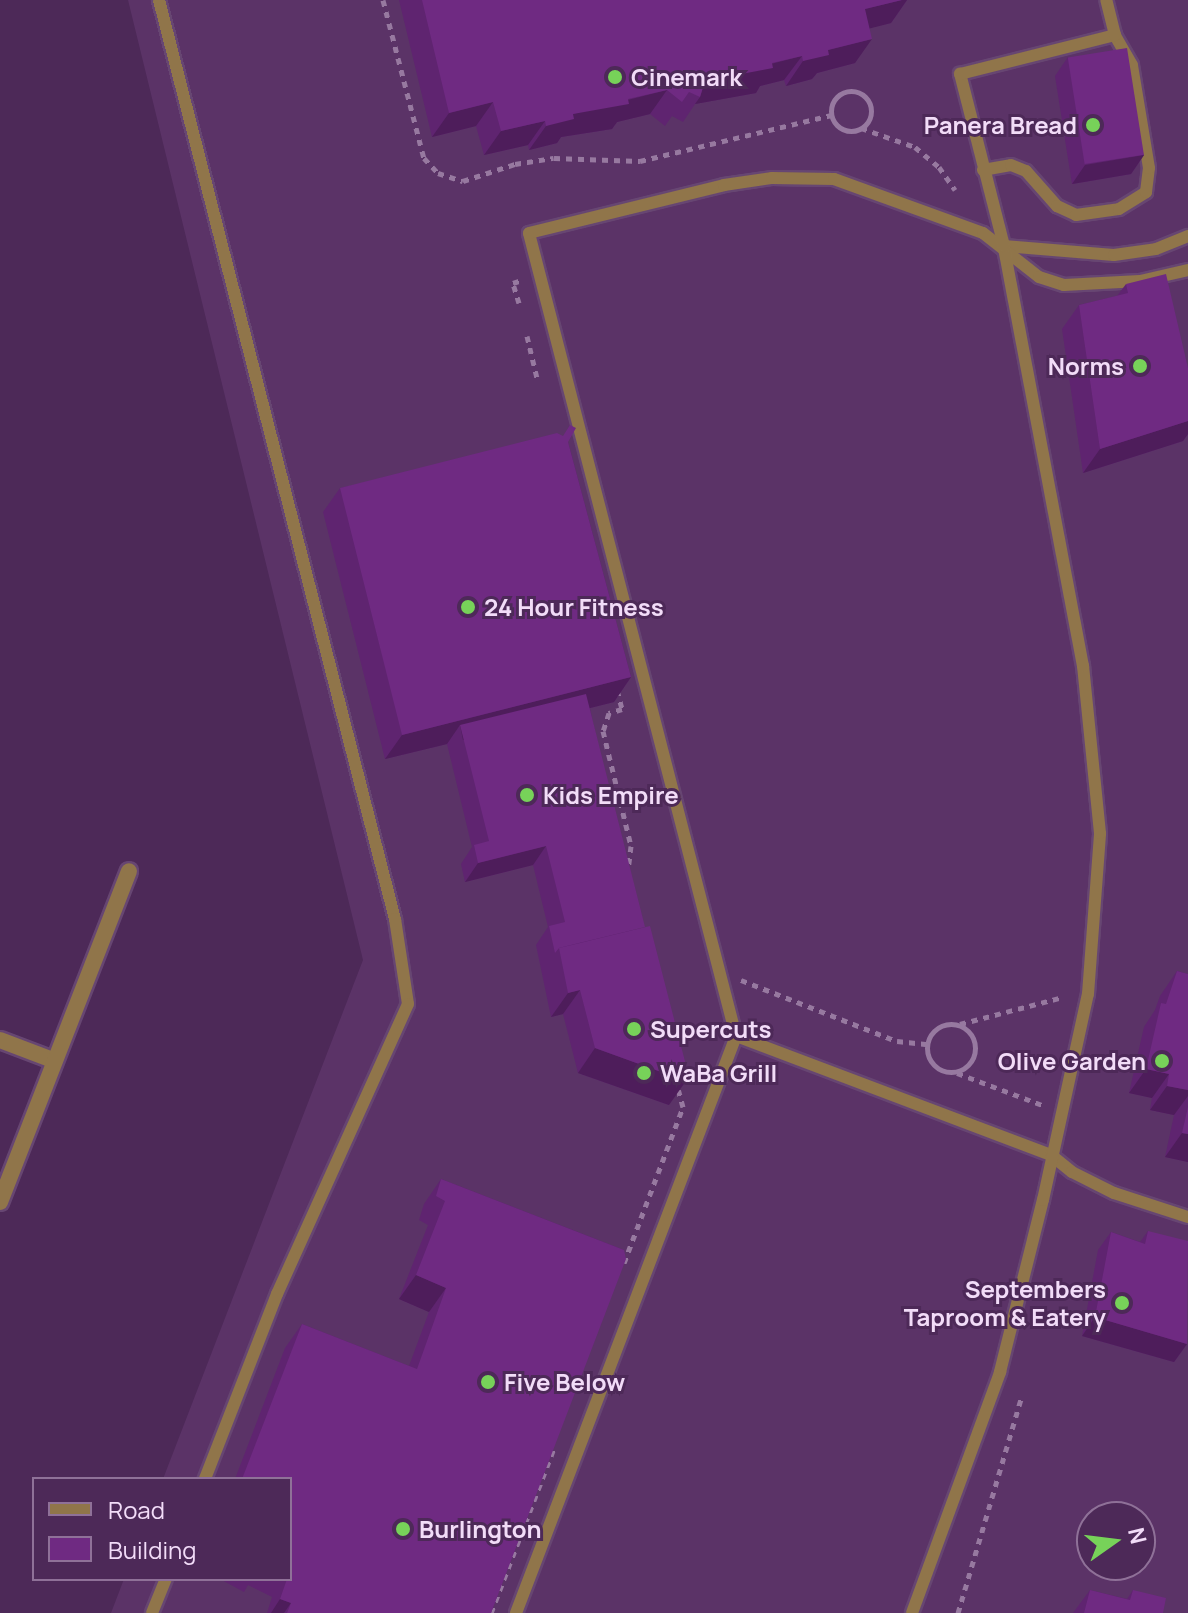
<!DOCTYPE html>
<html>
<head>
<meta charset="utf-8">
<style>
  body { margin:0 }
  #map { position:relative; width:1188px; height:1613px; overflow:hidden; background:#4d2958; font-family:Manrope,sans-serif }
  div>[style] { position:absolute }
  .built>* { inset:0; background:#5b3367 }
  .path>* { height:5px; margin-top:-2.5px; transform-origin:0; background:repeating-linear-gradient(90deg,#9779a0 0 6px,transparent 0 12px) }
  .path>.ring { margin:-2.5px; padding:0; box-sizing:content-box; background:none; border:5px solid #9779a0; border-radius:50% }
  .roads { filter:drop-shadow(2px 0 #674672) drop-shadow(-2px 0 #674672) drop-shadow(0 2px #674672) drop-shadow(0 -2px #674672) }
  .lane>* { height:12px; margin:-6px; padding:0 6px; transform-origin:6px; border-radius:6px; background:#90754a }
  .street>* { height:16px; margin:-8px; padding:0 8px; transform-origin:8px; border-radius:8px; background:#90754a }
  .wall>* { inset:0; background:#5f2470 }
  .shaded-wall>* { inset:0; background:#4e1d5b }
  .building>* { inset:0; background:#6f2a82; transform-origin:0 0 }
  .dots>* { width:22px; height:22px; translate:-50% -50%; box-sizing:border-box; border:4px solid #4d2958; border-radius:50% }
  span { translate:-50% -50%; white-space:nowrap; text-align:center; line-height:1.15; -webkit-text-stroke:6px #4d2958; paint-order:stroke }
  .poi-label { font-size:24px; color:#f2dcf8; font-weight:700 }
  .left { translate:0 -50%; text-align:left }
  .right { translate:-100% -50%; text-align:right }
  .legend { position:absolute; left:32px; top:1477px; width:260px; height:104px; box-sizing:border-box; background:#4d2958; border:2px solid #8f7198; margin:0; padding:10px 14px; list-style:none; font-size:24px; color:#f2dcf8 }
  .legend li { display:flex; align-items:center; gap:16px; height:40px }
  .legend b { width:40px; border:2px solid #8f7198 }
  .north { position:absolute; left:1076px; top:1501px; width:80px; height:80px; box-sizing:border-box; background:#4d2958; border:2px solid #8f7198; border-radius:50%; rotate:76deg; font-size:22px; font-weight:700; line-height:32px; text-align:center; color:#f2dcf8 }
  .north::after { content:''; display:block; margin:auto; width:28px; height:36px; background:#77d259; clip-path:polygon(50% 0,100% 100%,50% 72%,0 100%) }
</style>
</head>
<body>
<div id="map">
  <div class="built">
    <div style="clip-path:polygon(evenodd,128px 0,1188px 0,1188px 1613px,111px 1613px,124px 1579px,290px 1579px,290px 1479px,163px 1479px,363px 960px,128px 0,1092px 1517px,1140px 1517px,1140px 1565px,1092px 1565px,1092px 1517px)"></div>
  </div>
  <div class="path">
    <div style="left:383px;top:0;width:163px;rotate:75.5deg"></div>
    <div style="left:424px;top:158px;width:21px;rotate:47deg"></div>
    <div style="left:438px;top:173px;width:26px;rotate:18deg"></div>
    <div style="left:463px;top:181px;width:55px;rotate:-18.1deg"></div>
    <div style="left:515px;top:164px;width:39px;rotate:-9deg"></div>
    <div style="left:554px;top:158px;width:86px;rotate:2deg"></div>
    <div style="left:640px;top:161px;width:197px;rotate:-13.5deg"></div>
    <div class="ring" style="left:831px;top:91px;width:35px;height:35px"></div>
    <div style="left:861px;top:128px;width:57px;rotate:19.4deg"></div>
    <div style="left:915px;top:147px;width:31px;rotate:40deg"></div>
    <div style="left:939px;top:167px;width:28px;rotate:55deg"></div>
    <div style="left:519px;top:303px;width:21px;rotate:-107deg"></div>
    <div style="left:513px;top:283px;width:9px;rotate:-18deg"></div>
    <div style="left:527px;top:336px;width:47px;rotate:76.6deg"></div>
    <div style="left:617px;top:690px;width:20px;rotate:75deg"></div>
    <div style="left:622px;top:709px;width:14px;rotate:163deg"></div>
    <div style="left:609px;top:713px;width:19px;rotate:108deg"></div>
    <div style="left:603px;top:731px;width:118px;rotate:76.3deg"></div>
    <div style="left:631px;top:846px;width:23px;rotate:97deg"></div>
    <div style="left:741px;top:980px;width:168px;rotate:21.4deg"></div>
    <div style="left:897px;top:1041px;width:31px;rotate:6deg"></div>
    <div class="ring" style="left:927px;top:1024px;width:43px;height:43px"></div>
    <div style="left:960px;top:1024px;width:106px;rotate:-14.7deg"></div>
    <div style="left:957px;top:1073px;width:91px;rotate:20.6deg"></div>
    <div style="left:624px;top:1263px;width:167px;rotate:-69.3deg"></div>
    <div style="left:683px;top:1107px;width:23px;rotate:-105deg"></div>
    <div style="left:491px;top:1613px;width:177px;rotate:-69.1deg"></div>
    <div style="left:958px;top:1613px;width:227px;rotate:-73.6deg"></div>
  </div>
  <div class="roads">
    <div class="lane">
      <div style="left:159px;top:0;width:949px;rotate:75.6deg"></div>
      <div style="left:395px;top:919px;width:86px;rotate:81.3deg"></div>
      <div style="left:408px;top:1004px;width:318px;rotate:114.3deg"></div>
      <div style="left:277px;top:1294px;width:199px;rotate:111.3deg"></div>
      <div style="left:983px;top:170px;width:28px;rotate:-10deg"></div>
      <div style="left:1011px;top:165px;width:16px;rotate:22deg"></div>
      <div style="left:1026px;top:171px;width:47px;rotate:48.5deg"></div>
      <div style="left:1057px;top:206px;width:21px;rotate:25deg"></div>
      <div style="left:1076px;top:215px;width:43px;rotate:-7.9deg"></div>
      <div style="left:1119px;top:209px;width:32px;rotate:-32deg"></div>
      <div style="left:1146px;top:192px;width:24px;rotate:-83deg"></div>
      <div style="left:1149px;top:168px;width:104px;rotate:-99.4deg"></div>
      <div style="left:1132px;top:65px;width:34px;rotate:-120deg"></div>
      <div style="left:1004px;top:246px;width:110px;rotate:4.7deg"></div>
      <div style="left:1114px;top:255px;width:42px;rotate:-8.1deg"></div>
      <div style="left:1156px;top:249px;width:35px;rotate:-22deg"></div>
      <div style="left:736px;top:1036px;width:337px;rotate:20.7deg"></div>
      <div style="left:1051px;top:1155px;width:27px;rotate:39deg"></div>
      <div style="left:1072px;top:1172px;width:47px;rotate:26.6deg"></div>
      <div style="left:1114px;top:1193px;width:78px;rotate:18deg"></div>
      <div style="left:152px;top:1613px;width:37px;rotate:-68deg"></div>
      <div style="left:516px;top:1613px;width:618px;rotate:-69.13deg"></div>
      <div style="left:736px;top:1036px;width:829px;rotate:-104.46deg"></div>
      <div style="left:529px;top:233px;width:201px;rotate:-13.8deg"></div>
      <div style="left:724px;top:185px;width:49px;rotate:-8.3deg"></div>
      <div style="left:772px;top:178px;width:62px;rotate:0.9deg"></div>
      <div style="left:834px;top:179px;width:158px;rotate:19.9deg"></div>
      <div style="left:983px;top:233px;width:71px;rotate:38.2deg"></div>
      <div style="left:1039px;top:277px;width:26px;rotate:18deg"></div>
      <div style="left:1064px;top:285px;width:76px;rotate:-3deg"></div>
      <div style="left:1140px;top:281px;width:49px;rotate:-12.9deg"></div>
      <div style="left:912px;top:1613px;width:257px;rotate:-69.9deg"></div>
      <div style="left:1000px;top:1372px;width:177px;rotate:-76deg"></div>
      <div style="left:1043px;top:1200px;width:211px;rotate:-77.7deg"></div>
      <div style="left:1088px;top:994px;width:161px;rotate:-85.7deg"></div>
      <div style="left:1100px;top:833px;width:168px;rotate:-95.8deg"></div>
      <div style="left:1083px;top:666px;width:427px;rotate:-100.7deg"></div>
      <div style="left:1004px;top:246px;width:178px;rotate:-104.3deg"></div>
      <div style="left:960px;top:74px;width:160px;rotate:-14.1deg"></div>
      <div style="left:1115px;top:35px;width:36px;rotate:-104deg"></div>
    </div>
    <div class="street">
      <div style="left:0;top:1040px;width:57px;rotate:20.7deg"></div>
      <div style="left:0;top:1202px;width:355px;rotate:-68.7deg"></div>
    </div>
  </div>
  <div class="wall">
    <div style="clip-path:polygon(399px 0,907px 0,891px 23px,869px 28px,855px 63px,817px 73px,812px 79px,786px 86px,784px 80px,760px 86px,756px 93px,695px 104px,683px 122px,672px 116px,665px 126px,650px 114px,617px 122px,612px 129px,561px 137px,557px 143px,529px 150px,528px 145px,484px 155px,476px 126px,432px 137px)"></div>
    <div style="clip-path:polygon(1068px 57px,1144px 155px,1131px 174px,1072px 184px,1055px 76px)"></div>
    <div style="clip-path:polygon(1126px 284px,1188px 368px,1188px 434px,1183px 441px,1083px 473px,1062px 329px,1079px 305px,1117px 296px)"></div>
    <div style="clip-path:polygon(568px 442px,631px 677px,614px 702px,590px 708px,669px 1105px,578px 1073px,563px 1014px,551px 1017px,536px 945px,548px 927px,533px 865px,465px 882px,461px 864px,472px 847px,447px 744px,385px 759px,323px 512px,340px 488px)"></div>
    <div style="clip-path:polygon(1177px 971px,1188px 974px,1188px 1162px,1165px 1157px,1174px 1115px,1150px 1110px,1152px 1098px,1129px 1093px,1144px 1027px,1155px 1010px,1160px 996px)"></div>
    <div style="clip-path:polygon(441px 1179px,624px 1250px,491px 1613px,267px 1613px,272px 1597px,248px 1585px,244px 1592px,220px 1579px,290px 1579px,290px 1479px,235px 1479px,285px 1348px,302px 1324px,409px 1366px,429px 1312px,399px 1299px,428px 1225px,419px 1220px,424px 1204px)"></div>
    <div style="clip-path:polygon(1148px 1231px,1187px 1344px,1174px 1362px,1082px 1336px,1098px 1250px,1111px 1232px,1140px 1242px)"></div>
    <div style="clip-path:polygon(1090px 1590px,1127px 1599px,1133px 1590px,1163px 1613px,1073px 1613px)"></div>
  </div>
  <div class="shaded-wall">
    <div style="clip-path:polygon(902px 0,907px 0,891px 23px,848px 34px,865px 9px)"></div>
    <div style="clip-path:polygon(872px 39px,855px 63px,817px 73px,812px 79px,786px 86px,803px 61px,828px 50px)"></div>
    <div style="clip-path:polygon(802px 56px,784px 80px,760px 86px,756px 93px,695px 104px,700px 97px,705px 81px)"></div>
    <div style="clip-path:polygon(667px 90px,650px 114px,617px 122px,612px 129px,561px 137px,557px 143px,529px 150px,546px 126px,573px 114px)"></div>
    <div style="clip-path:polygon(493px 102px,476px 126px,432px 137px,449px 113px)"></div>
    <div style="clip-path:polygon(545px 121px,528px 145px,484px 155px,501px 131px)"></div>
    <div style="clip-path:polygon(1144px 155px,1131px 174px,1072px 184px,1085px 165px)"></div>
    <div style="clip-path:polygon(1188px 421px,1188px 434px,1183px 441px,1083px 473px,1100px 449px)"></div>
    <div style="clip-path:polygon(631px 677px,614px 702px,463px 740px,460px 725px,447px 744px,385px 759px,402px 735px)"></div>
    <div style="clip-path:polygon(546px 846px,533px 865px,465px 882px,478px 863px)"></div>
    <div style="clip-path:polygon(580px 990px,563px 1014px,551px 1017px,568px 993px)"></div>
    <div style="clip-path:polygon(595px 1048px,686px 1081px,669px 1105px,578px 1073px)"></div>
    <div style="clip-path:polygon(1146px 1069px,1169px 1074px,1152px 1098px,1129px 1093px)"></div>
    <div style="clip-path:polygon(1167px 1086px,1188px 1090px,1188px 1096px,1174px 1115px,1150px 1110px)"></div>
    <div style="clip-path:polygon(1182px 1133px,1188px 1134px,1188px 1162px,1165px 1157px)"></div>
    <div style="clip-path:polygon(416px 1275px,446px 1288px,429px 1312px,399px 1299px)"></div>
    <div style="clip-path:polygon(1095px 1317px,1187px 1344px,1174px 1362px,1082px 1336px)"></div>
    <div style="clip-path:polygon(280px 1599px,291px 1603px,284px 1613px,271px 1613px)"></div>
  </div>
  <div class="building">
    <div style="clip-path:polygon(422px 0,902px 0,865px 9px,872px 39px,828px 50px,829px 55px,803px 61px,802px 56px,772px 63px,773px 68px,705px 81px,700px 97px,689px 92px,682px 102px,667px 90px,628px 99px,629px 104px,573px 114px,574px 119px,546px 126px,545px 121px,501px 131px,493px 102px,449px 113px)"></div>
    <div style="left:1127px;top:48px;width:108px;height:60px;rotate:81deg"></div>
    <div style="clip-path:polygon(1166px 274px,1188px 368px,1188px 421px,1100px 449px,1079px 305px,1128px 293px,1126px 284px)"></div>
    <div style="clip-path:polygon(570px 425px,576px 428px,568px 442px,631px 677px,402px 735px,340px 488px,557px 433px,563px 436px)"></div>
    <div style="clip-path:polygon(586px 694px,645px 927px,559px 948px,555px 953px,549px 926px,565px 922px,546px 846px,478px 863px,474px 845px,489px 841px,460px 725px)"></div>
    <div style="clip-path:polygon(650px 926px,688px 1073px,686px 1081px,595px 1048px,580px 990px,568px 993px,559px 948px)"></div>
    <div style="clip-path:polygon(1177px 971px,1188px 974px,1188px 1090px,1167px 1086px,1169px 1074px,1146px 1069px,1161px 1003px,1166px 1004px)"></div>
    <div style="clip-path:polygon(1188px 1107px,1188px 1134px,1182px 1133px)"></div>
    <div style="clip-path:polygon(441px 1179px,624px 1250px,626px 1259px,491px 1613px,287px 1613px,291px 1603px,280px 1599px,287px 1579px,290px 1579px,290px 1479px,242px 1479px,302px 1324px,417px 1369px,446px 1288px,416px 1275px,445px 1201px,436px 1196px)"></div>
    <div style="clip-path:polygon(1148px 1231px,1188px 1241px,1187px 1344px,1095px 1317px,1111px 1232px,1145px 1244px)"></div>
    <div style="clip-path:polygon(1090px 1590px,1130px 1600px,1133px 1590px,1166px 1598px,1163px 1613px,1084px 1613px)"></div>
  </div>
  <div class="dots">
    <div style="left:615px;top:77px;background:#77d259"></div>
    <div style="left:1093px;top:125px;background:#77d259"></div>
    <div style="left:1140px;top:366px;background:#77d259"></div>
    <div style="left:468px;top:607px;background:#77d259"></div>
    <div style="left:527px;top:795px;background:#77d259"></div>
    <div style="left:634px;top:1029px;background:#77d259"></div>
    <div style="left:1162px;top:1061px;background:#77d259"></div>
    <div style="left:644px;top:1073px;background:#77d259"></div>
    <div style="left:1122px;top:1303px;background:#77d259"></div>
    <div style="left:488px;top:1382px;background:#77d259"></div>
    <div style="left:403px;top:1529px;background:#77d259"></div>
  </div>
  <div class="poi-label">
    <span class="left" style="left:631px;top:77px">Cinemark</span>
    <span class="right" style="left:1077px;top:125px">Panera Bread</span>
    <span class="right" style="left:1124px;top:366px">Norms</span>
    <span class="left" style="left:484px;top:607px">24 Hour Fitness</span>
    <span class="left" style="left:543px;top:795px">Kids Empire</span>
    <span class="left" style="left:650px;top:1029px">Supercuts</span>
    <span class="right" style="left:1146px;top:1061px">Olive Garden</span>
    <span class="left" style="left:660px;top:1073px">WaBa Grill</span>
    <span class="right" style="left:1106px;top:1303px">Septembers<br>Taproom &amp; Eatery</span>
    <span class="left" style="left:504px;top:1382px">Five Below</span>
    <span class="left" style="left:419px;top:1529px">Burlington</span>
  </div>
  <ul class="legend">
  <li><b style="height:10px;background:#90754a"></b>Road</li>
  <li><b style="height:22px;background:#6f2a82"></b>Building</li>
  </ul>
  <div class="north">N</div>
</div>
</body>
</html>
